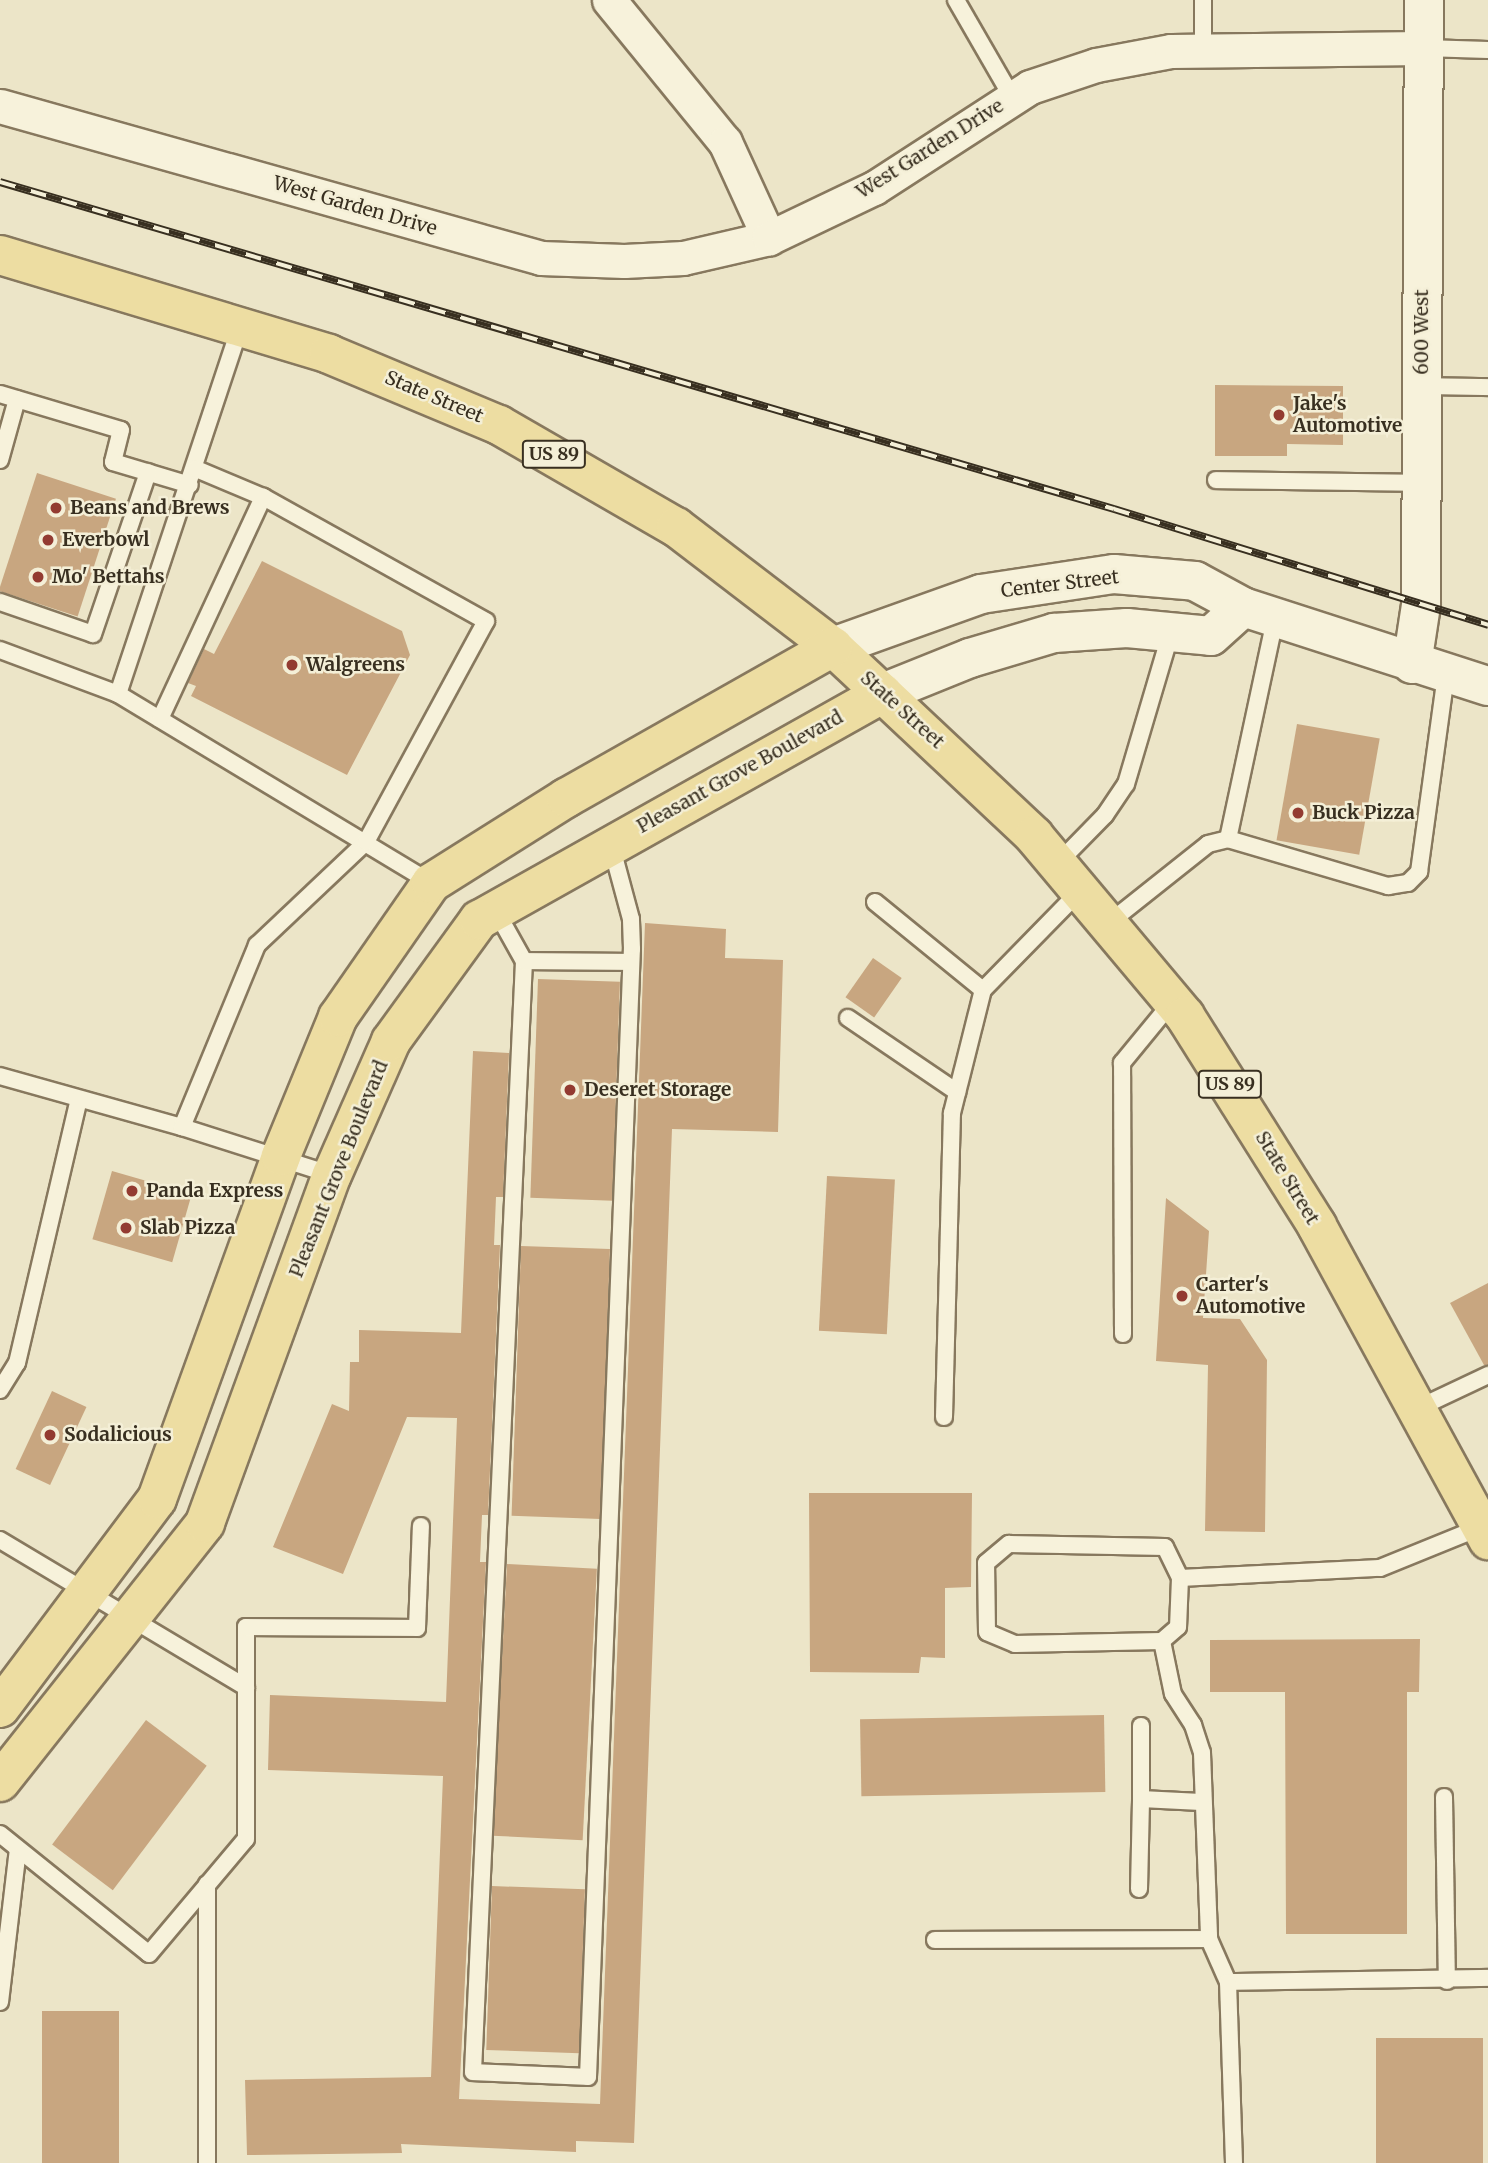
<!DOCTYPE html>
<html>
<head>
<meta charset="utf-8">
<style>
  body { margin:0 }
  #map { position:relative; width:1488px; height:2163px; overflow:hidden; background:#ece5c8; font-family:Merriweather,serif }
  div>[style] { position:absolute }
  .building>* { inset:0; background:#c8a680; transform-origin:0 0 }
  .roads { filter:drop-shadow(2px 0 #87785e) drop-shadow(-2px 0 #87785e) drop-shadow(0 2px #87785e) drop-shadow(0 -2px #87785e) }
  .service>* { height:16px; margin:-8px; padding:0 8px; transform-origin:8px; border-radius:8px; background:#f7f2db }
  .minor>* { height:33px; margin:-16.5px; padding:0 16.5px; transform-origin:16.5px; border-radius:16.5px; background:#f7f2db }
  .tertiary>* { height:38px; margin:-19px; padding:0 19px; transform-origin:19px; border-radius:19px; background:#f7f2db }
  .secondary>* { height:38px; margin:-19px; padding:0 19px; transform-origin:19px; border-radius:19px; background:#f7f2db }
  .primary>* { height:38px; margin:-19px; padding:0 19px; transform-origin:19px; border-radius:19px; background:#eddda2 }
  .rail>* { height:8px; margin-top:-4px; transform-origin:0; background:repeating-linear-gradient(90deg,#f4efd7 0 16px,#382f20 0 32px); box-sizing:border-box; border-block:2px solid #382f20 }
  .dots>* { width:19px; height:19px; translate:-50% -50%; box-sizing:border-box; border:4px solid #f4efd7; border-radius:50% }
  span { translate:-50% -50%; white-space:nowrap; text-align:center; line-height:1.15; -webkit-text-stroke:5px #f4efd7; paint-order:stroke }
  .shield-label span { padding:2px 5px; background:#f4efd7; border:2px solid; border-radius:5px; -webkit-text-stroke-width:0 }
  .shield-label { font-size:18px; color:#382f20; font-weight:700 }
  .street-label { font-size:19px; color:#382f20 }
  .poi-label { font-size:19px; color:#382f20; font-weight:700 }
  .left { translate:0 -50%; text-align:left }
</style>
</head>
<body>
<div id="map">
  <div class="building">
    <div style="clip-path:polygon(1215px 385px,1343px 386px,1343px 445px,1287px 444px,1287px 456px,1215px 456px)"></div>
    <div style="left:37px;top:473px;width:83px;height:124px;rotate:18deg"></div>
    <div style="clip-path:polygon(262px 561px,402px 631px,410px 655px,347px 775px,191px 696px,196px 686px,188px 683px,204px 649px,214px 654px)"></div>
    <div style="left:1297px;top:724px;width:84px;height:118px;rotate:10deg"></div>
    <div style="clip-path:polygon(645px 923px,726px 929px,725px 958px,783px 960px,778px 1132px,672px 1129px,634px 2143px,576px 2141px,576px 2152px,401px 2144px,402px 2153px,247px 2155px,245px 2080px,431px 2077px,443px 1776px,268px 1770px,270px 1695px,446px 1702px,457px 1418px,407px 1417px,343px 1574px,273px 1547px,332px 1404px,349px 1411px,350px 1362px,359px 1362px,359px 1330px,461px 1333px,473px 1051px,509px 1053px,503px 1197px,496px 1197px,494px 1245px,500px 1245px,488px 1515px,482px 1515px,480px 1562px,486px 1562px,459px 2099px,600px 2104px)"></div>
    <div style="left:873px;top:958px;width:35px;height:48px;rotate:35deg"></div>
    <div style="left:538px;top:979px;width:82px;height:219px;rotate:2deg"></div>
    <div style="left:112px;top:1171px;width:83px;height:71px;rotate:16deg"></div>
    <div style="left:827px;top:1176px;width:68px;height:155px;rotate:3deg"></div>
    <div style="clip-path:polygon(1166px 1198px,1209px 1231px,1203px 1318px,1240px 1319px,1267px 1360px,1265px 1532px,1205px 1531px,1208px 1365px,1156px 1361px)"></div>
    <div style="left:521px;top:1246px;width:89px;height:270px;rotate:2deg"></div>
    <div style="clip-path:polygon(1488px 1283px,1488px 1365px,1484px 1365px,1450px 1303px)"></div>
    <div style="left:52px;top:1391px;width:38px;height:86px;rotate:25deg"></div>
    <div style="clip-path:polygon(809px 1493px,972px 1493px,971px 1587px,945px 1588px,945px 1658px,921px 1657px,919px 1673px,810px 1672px)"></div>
    <div style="left:507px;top:1564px;width:90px;height:272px;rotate:3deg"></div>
    <div style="clip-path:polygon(1420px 1639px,1419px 1692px,1407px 1692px,1407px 1934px,1286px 1934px,1285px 1692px,1210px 1692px,1210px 1640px)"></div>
    <div style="left:1104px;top:1715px;width:77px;height:244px;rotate:89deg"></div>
    <div style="left:146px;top:1720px;width:76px;height:156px;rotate:37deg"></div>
    <div style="left:492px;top:1886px;width:93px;height:164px;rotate:2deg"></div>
    <div style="left:42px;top:2011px;width:77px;height:152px"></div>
    <div style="left:1376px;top:2038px;width:107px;height:125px"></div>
  </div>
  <div class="roads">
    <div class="service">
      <div style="left:956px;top:0;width:112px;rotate:60deg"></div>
      <div style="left:1203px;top:0;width:51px;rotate:90deg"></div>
      <div style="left:1424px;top:48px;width:64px;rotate:1.8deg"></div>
      <div style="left:1422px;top:386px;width:66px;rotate:0.9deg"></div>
      <div style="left:0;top:394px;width:126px;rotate:16.6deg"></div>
      <div style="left:121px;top:430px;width:33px;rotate:104deg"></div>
      <div style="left:113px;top:462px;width:80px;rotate:16.6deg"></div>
      <div style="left:0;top:460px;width:63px;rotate:-74.4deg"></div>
      <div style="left:1216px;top:480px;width:206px;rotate:0.8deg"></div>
      <div style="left:0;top:602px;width:98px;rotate:19deg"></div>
      <div style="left:93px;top:634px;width:171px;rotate:-71.2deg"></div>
      <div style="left:0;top:650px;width:126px;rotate:20.4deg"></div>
      <div style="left:118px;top:694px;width:386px;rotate:-71.6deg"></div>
      <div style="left:118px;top:694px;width:366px;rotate:31.1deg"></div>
      <div style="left:160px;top:719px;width:245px;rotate:-65.1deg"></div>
      <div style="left:1228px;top:839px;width:225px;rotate:-77.9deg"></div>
      <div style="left:1058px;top:863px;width:67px;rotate:-45.6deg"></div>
      <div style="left:1105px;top:815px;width:37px;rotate:-56deg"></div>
      <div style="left:1126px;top:784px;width:159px;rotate:-73.5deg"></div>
      <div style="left:875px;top:902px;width:139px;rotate:39.2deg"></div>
      <div style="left:983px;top:990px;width:139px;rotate:-45.6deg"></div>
      <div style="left:496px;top:911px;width:57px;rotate:60.8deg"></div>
      <div style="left:524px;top:961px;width:1112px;rotate:92.63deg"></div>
      <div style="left:473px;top:2072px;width:115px;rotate:2.5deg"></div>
      <div style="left:588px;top:2077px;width:1129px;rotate:-87.77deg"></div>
      <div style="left:632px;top:949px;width:30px;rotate:-92deg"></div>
      <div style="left:631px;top:919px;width:77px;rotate:-105.1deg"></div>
      <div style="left:1110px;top:922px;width:125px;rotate:-38.5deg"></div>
      <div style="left:1208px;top:844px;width:21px;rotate:-14deg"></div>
      <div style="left:1228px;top:839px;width:167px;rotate:16.4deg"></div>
      <div style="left:1388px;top:886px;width:20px;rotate:-9deg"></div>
      <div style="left:1408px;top:883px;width:16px;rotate:-45deg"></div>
      <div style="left:1419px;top:872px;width:200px;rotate:-82.2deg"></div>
      <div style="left:524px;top:961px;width:107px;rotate:0.5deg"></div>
      <div style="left:848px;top:1018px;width:132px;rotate:34.2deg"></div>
      <div style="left:0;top:1076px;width:189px;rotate:15.7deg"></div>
      <div style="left:182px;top:1127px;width:197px;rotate:-67.6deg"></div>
      <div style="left:257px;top:945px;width:150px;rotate:-43.4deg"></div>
      <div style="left:366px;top:842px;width:251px;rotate:-61.5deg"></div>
      <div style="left:486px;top:621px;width:255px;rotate:-150.9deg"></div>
      <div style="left:263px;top:497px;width:73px;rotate:-157.3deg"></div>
      <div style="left:182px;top:1127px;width:157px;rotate:17.7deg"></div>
      <div style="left:1123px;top:1334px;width:271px;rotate:-90.2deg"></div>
      <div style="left:1122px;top:1063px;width:80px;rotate:-50.6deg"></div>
      <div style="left:0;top:1390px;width:32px;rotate:-58deg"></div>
      <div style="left:17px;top:1363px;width:271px;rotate:-76.8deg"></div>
      <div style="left:1416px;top:1409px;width:80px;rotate:-25.3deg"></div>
      <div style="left:944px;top:1417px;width:304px;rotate:-88.5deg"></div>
      <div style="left:952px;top:1113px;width:127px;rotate:-75.9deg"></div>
      <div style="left:0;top:1540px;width:287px;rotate:30.9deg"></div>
      <div style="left:1180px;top:1578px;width:49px;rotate:92.3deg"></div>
      <div style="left:1178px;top:1627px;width:21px;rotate:139deg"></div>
      <div style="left:1162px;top:1641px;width:147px;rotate:178.8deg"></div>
      <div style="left:1015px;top:1644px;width:30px;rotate:-157deg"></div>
      <div style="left:987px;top:1632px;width:69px;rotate:-90.8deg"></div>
      <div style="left:986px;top:1563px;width:30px;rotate:-40deg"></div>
      <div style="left:1009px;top:1544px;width:156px;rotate:1.1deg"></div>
      <div style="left:1165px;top:1547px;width:34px;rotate:64deg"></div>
      <div style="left:1180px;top:1578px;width:200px;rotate:-2.9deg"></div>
      <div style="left:1380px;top:1568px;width:109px;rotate:-22.1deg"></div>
      <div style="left:1162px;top:1641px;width:54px;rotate:78.3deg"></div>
      <div style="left:1173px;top:1694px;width:37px;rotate:57deg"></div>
      <div style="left:1193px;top:1725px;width:29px;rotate:72deg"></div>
      <div style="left:1202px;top:1753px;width:186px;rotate:87.8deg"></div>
      <div style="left:1141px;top:1726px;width:73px;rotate:90deg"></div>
      <div style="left:1141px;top:1799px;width:60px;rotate:2.9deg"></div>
      <div style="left:1444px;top:1797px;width:184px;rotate:89.1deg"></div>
      <div style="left:0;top:1834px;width:191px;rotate:38.8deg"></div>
      <div style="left:149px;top:1954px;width:150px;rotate:-49.9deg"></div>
      <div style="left:246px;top:1839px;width:212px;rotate:-90deg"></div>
      <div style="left:246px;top:1627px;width:171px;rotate:0.3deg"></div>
      <div style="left:417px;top:1628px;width:102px;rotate:-87.8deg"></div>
      <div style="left:207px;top:1884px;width:279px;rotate:90deg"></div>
      <div style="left:1139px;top:1889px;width:90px;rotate:-88.7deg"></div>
      <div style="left:935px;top:1940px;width:274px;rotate:-0.2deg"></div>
      <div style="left:1209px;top:1939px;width:47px;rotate:66.2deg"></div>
      <div style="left:1228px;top:1982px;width:260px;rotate:-0.9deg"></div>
      <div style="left:1228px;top:1982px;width:181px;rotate:88.1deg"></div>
      <div style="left:0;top:2002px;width:154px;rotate:-83.3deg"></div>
    </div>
    <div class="minor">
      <div style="left:609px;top:0;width:183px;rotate:50.8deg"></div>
      <div style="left:725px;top:142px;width:106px;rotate:65.4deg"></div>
      <div style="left:0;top:106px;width:562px;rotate:15.69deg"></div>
      <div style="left:541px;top:258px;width:83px;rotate:2.1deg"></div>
      <div style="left:624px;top:261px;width:59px;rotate:-2.9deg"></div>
      <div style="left:683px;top:258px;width:88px;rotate:-13.1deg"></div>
      <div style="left:769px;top:238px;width:116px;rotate:-25.5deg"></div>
      <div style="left:874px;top:188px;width:186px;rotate:-32.9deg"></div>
      <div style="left:1030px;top:87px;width:70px;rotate:-18.4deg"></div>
      <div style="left:1096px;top:65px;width:76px;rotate:-10.6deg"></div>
      <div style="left:1171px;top:51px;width:252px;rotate:-0.7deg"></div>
    </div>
    <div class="tertiary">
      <div style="left:1412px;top:664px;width:60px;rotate:-81.3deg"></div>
      <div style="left:1421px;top:605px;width:605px;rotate:-89.72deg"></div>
    </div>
    <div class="secondary">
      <div style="left:833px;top:647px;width:157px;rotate:-19.7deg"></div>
      <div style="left:981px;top:594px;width:134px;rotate:-8.6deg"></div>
      <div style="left:1114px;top:574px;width:81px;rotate:4.9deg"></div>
      <div style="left:1195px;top:581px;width:55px;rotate:28.4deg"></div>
      <div style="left:1243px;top:607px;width:257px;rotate:17.9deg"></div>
      <div style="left:883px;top:693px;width:94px;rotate:-21.9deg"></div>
      <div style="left:970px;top:658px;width:88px;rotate:-16.6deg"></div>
      <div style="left:1054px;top:633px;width:73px;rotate:-3.9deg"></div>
      <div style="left:1127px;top:628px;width:84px;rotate:5.4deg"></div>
      <div style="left:1211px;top:636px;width:43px;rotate:-42.2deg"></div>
    </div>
    <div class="primary">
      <div style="left:0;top:255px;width:344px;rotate:16.7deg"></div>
      <div style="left:329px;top:354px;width:184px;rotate:22.7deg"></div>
      <div style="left:499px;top:425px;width:204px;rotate:30deg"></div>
      <div style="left:676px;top:527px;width:198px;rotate:37.4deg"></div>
      <div style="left:833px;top:647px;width:276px;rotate:43.2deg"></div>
      <div style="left:1034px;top:836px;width:235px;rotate:50deg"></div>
      <div style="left:1185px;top:1016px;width:248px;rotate:57.8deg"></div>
      <div style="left:1317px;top:1226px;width:358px;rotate:61.4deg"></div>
      <div style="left:0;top:1708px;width:261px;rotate:-53.1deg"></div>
      <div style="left:157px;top:1499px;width:365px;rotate:-70.1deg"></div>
      <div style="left:281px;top:1156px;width:150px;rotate:-67.7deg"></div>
      <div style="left:338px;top:1017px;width:163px;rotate:-55.2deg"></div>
      <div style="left:431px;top:883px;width:160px;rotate:-32.2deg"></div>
      <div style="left:566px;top:798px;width:307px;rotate:-29.5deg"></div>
      <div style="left:0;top:1782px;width:330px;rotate:-51.6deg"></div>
      <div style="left:205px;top:1523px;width:370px;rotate:-70deg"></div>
      <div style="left:332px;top:1175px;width:146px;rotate:-66.2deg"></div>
      <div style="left:391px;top:1041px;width:150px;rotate:-54deg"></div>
      <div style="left:479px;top:920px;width:463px;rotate:-29.3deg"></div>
    </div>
  </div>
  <div class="rail">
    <div style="left:0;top:182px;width:1161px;rotate:16.36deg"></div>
    <div style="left:1114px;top:509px;width:392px;rotate:17.2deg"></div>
  </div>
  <div class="dots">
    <div style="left:1279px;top:415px;background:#933b31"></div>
    <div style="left:56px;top:508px;background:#933b31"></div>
    <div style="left:48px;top:540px;background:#933b31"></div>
    <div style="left:38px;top:577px;background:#933b31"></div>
    <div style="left:292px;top:665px;background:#933b31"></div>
    <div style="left:1298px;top:813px;background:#933b31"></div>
    <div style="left:570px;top:1090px;background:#933b31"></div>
    <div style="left:132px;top:1191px;background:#933b31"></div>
    <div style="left:126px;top:1228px;background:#933b31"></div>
    <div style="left:1182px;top:1296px;background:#933b31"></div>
    <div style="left:50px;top:1435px;background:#933b31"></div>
  </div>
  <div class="shield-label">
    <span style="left:554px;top:454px">US 89</span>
    <span style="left:1230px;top:1084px">US 89</span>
  </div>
  <div class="street-label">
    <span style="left:930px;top:149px;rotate:-32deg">West Garden Drive</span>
    <span style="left:355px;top:206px;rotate:16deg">West Garden Drive</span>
    <span style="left:1422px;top:332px;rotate:-90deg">600 West</span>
    <span style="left:434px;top:397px;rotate:23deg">State Street</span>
    <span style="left:1060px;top:584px;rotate:-7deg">Center Street</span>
    <span style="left:902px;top:710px;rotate:42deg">State Street</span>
    <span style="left:740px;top:772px;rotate:-29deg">Pleasant Grove Boulevard</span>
    <span style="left:339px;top:1169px;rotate:-68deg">Pleasant Grove Boulevard</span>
    <span style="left:1287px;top:1178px;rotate:59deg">State Street</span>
  </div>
  <div class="poi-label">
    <span class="left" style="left:1293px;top:415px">Jake's<br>Automotive</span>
    <span class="left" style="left:70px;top:508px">Beans and Brews</span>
    <span class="left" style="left:62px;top:540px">Everbowl</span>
    <span class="left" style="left:52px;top:577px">Mo' Bettahs</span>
    <span class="left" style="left:306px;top:665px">Walgreens</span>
    <span class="left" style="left:1312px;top:813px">Buck Pizza</span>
    <span class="left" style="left:584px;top:1090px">Deseret Storage</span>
    <span class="left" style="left:146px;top:1191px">Panda Express</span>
    <span class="left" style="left:140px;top:1228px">Slab Pizza</span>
    <span class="left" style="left:1196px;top:1296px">Carter's<br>Automotive</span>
    <span class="left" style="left:64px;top:1435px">Sodalicious</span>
  </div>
</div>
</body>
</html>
